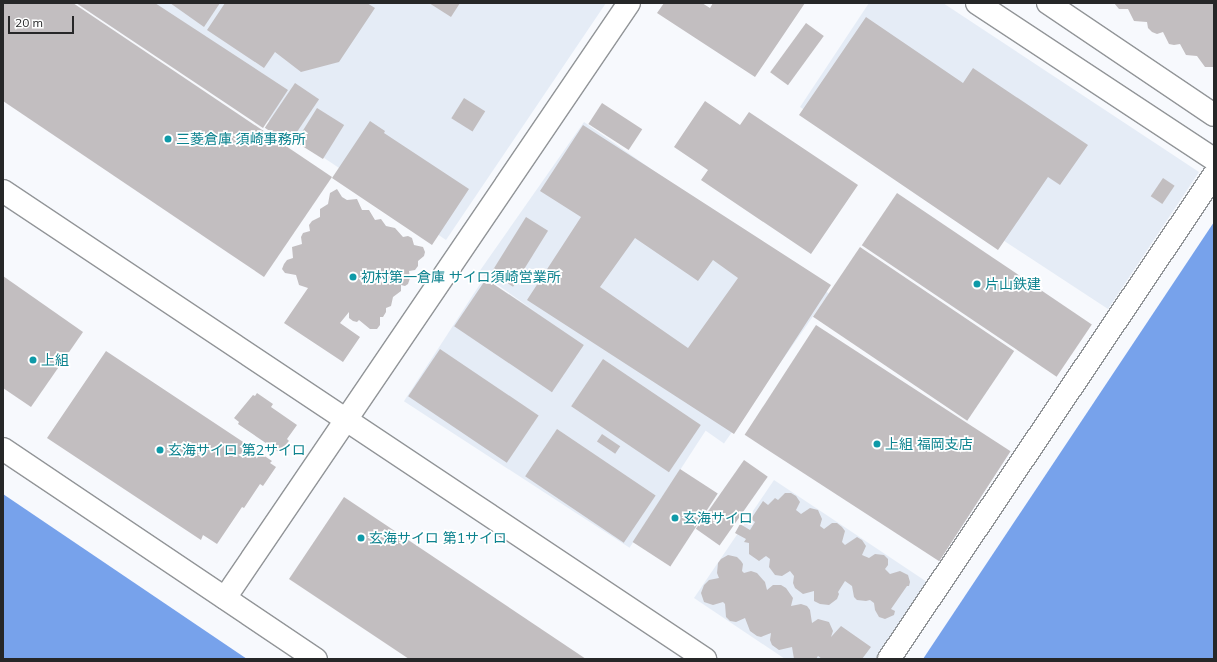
<!DOCTYPE html>
<html>
<head>
<meta charset="utf-8">
<style>
  body { margin:0 }
  #map { position:relative; width:1217px; height:662px; overflow:hidden; background:#f7f9fd; font-family:Mulish,"Noto Sans JP",sans-serif }
  div>[style] { position:absolute }
  .built>* { inset:0; background:#e5ecf6; transform-origin:0 0 }
  .water>* { inset:0; background:#77a2eb }
  .building>* { inset:0; background:#c2bec0; transform-origin:0 0 }
  .roads { filter:drop-shadow(1px 0 #929598) drop-shadow(-1px 0 #929598) drop-shadow(0 1px #929598) drop-shadow(0 -1px #929598) }
  .minor>* { height:22px; margin:-11px; padding:0 11px; transform-origin:11px; border-radius:11px; background:#fff }
  .dots>* { width:11px; height:11px; translate:-50% -50%; box-sizing:border-box; border:2px solid #fff; border-radius:50% }
  span { translate:-50% -50%; white-space:nowrap; text-align:center; line-height:1.15; -webkit-text-stroke:3.5px #fff; paint-order:stroke }
  .culture-label { font-size:14px; color:#0d838f }
  .left { translate:0 -50%; text-align:left }
  .frame { position:absolute; inset:0; border:4px solid #262728; pointer-events:none }
  .scale { position:absolute; left:8px; top:16px; width:66px; height:18px; box-sizing:border-box; border:2px solid #262728; border-top:0; padding-left:5px; font-size:12px; line-height:14px; white-space:nowrap; color:#262728; -webkit-text-stroke:3px #fff; paint-order:stroke }
</style>
</head>
<body>
<div id="map">
  <div class="built">
    <div style="clip-path:polygon(94px 3px,606px 3px,446px 240px)"></div>
    <div style="clip-path:polygon(869px 3px,943px 3px,1199px 172px,1108px 309px,800px 107px)"></div>
    <div style="left:584px;top:122px;width:299px;height:183px;rotate:35deg"></div>
    <div style="left:484px;top:278px;width:269px;height:147px;rotate:33deg"></div>
    <div style="clip-path:polygon(774px 480px,930px 584px,879px 659px,785px 659px,694px 598px)"></div>
  </div>
  <div class="water">
    <div style="clip-path:polygon(1214px 222px,1214px 659px,923px 659px)"></div>
    <div style="clip-path:polygon(3px 494px,247px 659px,3px 659px)"></div>
  </div>
  <div class="building">
    <div style="clip-path:polygon(3px 3px,73px 3px,332px 177px,264px 277px,3px 101px)"></div>
    <div style="clip-path:polygon(76px 3px,155px 3px,288px 90px,263px 128px)"></div>
    <div style="clip-path:polygon(170px 3px,220px 3px,204px 27px)"></div>
    <div style="clip-path:polygon(225px 3px,367px 3px,375px 8px,339px 62px,301px 72px,275px 52px,264px 68px,207px 30px)"></div>
    <div style="clip-path:polygon(429px 3px,460px 3px,451px 17px)"></div>
    <div style="clip-path:polygon(664px 3px,702px 3px,710px 8px,713px 3px,805px 3px,755px 77px,657px 13px)"></div>
    <div style="clip-path:polygon(1114px 3px,1214px 3px,1214px 67px,1205px 67px,1197px 56px,1186px 55px,1180px 44px,1174px 45px,1169px 44px,1163px 32px,1157px 34px,1152px 32px,1148px 28px,1147px 22px,1134px 21px,1128px 9px,1119px 9px)"></div>
    <div style="clip-path:polygon(866px 17px,963px 83px,973px 68px,1088px 145px,1060px 185px,1048px 177px,998px 250px,799px 115px)"></div>
    <div style="left:806px;top:23px;width:22px;height:61px;rotate:36deg"></div>
    <div style="left:295px;top:83px;width:29px;height:54px;rotate:34deg"></div>
    <div style="left:464px;top:98px;width:25px;height:24px;rotate:32deg"></div>
    <div style="clip-path:polygon(705px 101px,740px 125px,749px 112px,858px 185px,811px 254px,701px 180px,708px 170px,674px 147px)"></div>
    <div style="left:602px;top:103px;width:48px;height:25px;rotate:33deg"></div>
    <div style="left:317px;top:108px;width:32px;height:40px;rotate:32deg"></div>
    <div style="clip-path:polygon(370px 121px,385px 131px,384px 133px,469px 189px,432px 245px,332px 178px)"></div>
    <div style="clip-path:polygon(evenodd,583px 125px,831px 285px,734px 434px,527px 300px,581px 217px,540px 191px,583px 125px,635px 238px,698px 281px,713px 260px,738px 278px,688px 348px,600px 287px,635px 238px)"></div>
    <div style="left:1163px;top:178px;width:14px;height:22px;rotate:34deg"></div>
    <div style="clip-path:polygon(337px 189px,342px 197px,347px 200px,357px 199px,362px 210px,369px 210px,375px 220px,381px 219px,386px 226px,395px 228px,403px 237px,408px 236px,412px 238px,414px 245px,423px 247px,425px 252px,424px 256px,418px 261px,418px 266px,415px 270px,409px 271px,410px 278px,408px 284px,405px 286px,401px 285px,401px 291px,393px 297px,391px 306px,386px 308px,386px 312px,383px 317px,380px 317px,380px 325px,377px 329px,370px 329px,359px 320px,357px 322px,353px 321px,349px 318px,349px 312px,340px 323px,360px 337px,343px 362px,284px 323px,308px 288px,299px 285px,296px 275px,285px 273px,282px 269px,284px 264px,287px 260px,293px 258px,292px 247px,302px 244px,301px 237px,303px 233px,310px 231px,309px 225px,312px 221px,320px 217px,320px 209px,328px 204px,330px 193px)"></div>
    <div style="left:897px;top:193px;width:235px;height:63px;rotate:34deg"></div>
    <div style="left:526px;top:217px;width:26px;height:66px;rotate:32deg"></div>
    <div style="left:860px;top:247px;width:186px;height:84px;rotate:34deg"></div>
    <div style="clip-path:polygon(3px 276px,83px 332px,31px 407px,3px 388px)"></div>
    <div style="left:486px;top:279px;width:118px;height:57px;rotate:34deg"></div>
    <div style="left:816px;top:325px;width:232px;height:131px;rotate:33deg"></div>
    <div style="left:440px;top:349px;width:119px;height:57px;rotate:34deg"></div>
    <div style="clip-path:polygon(106px 351px,272px 461px,270px 463px,276px 467px,263px 486px,260px 484px,244px 508px,242px 507px,217px 544px,203px 535px,201px 540px,47px 438px)"></div>
    <div style="left:603px;top:359px;width:118px;height:57px;rotate:34deg"></div>
    <div style="clip-path:polygon(257px 393px,273px 404px,271px 407px,297px 425px,287px 439px,289px 441px,279px 452px,238px 424px,239px 422px,234px 418px,253px 395px,255px 396px)"></div>
    <div style="left:557px;top:429px;width:119px;height:57px;rotate:34deg"></div>
    <div style="left:602px;top:434px;width:22px;height:9px;rotate:34deg"></div>
    <div style="left:744px;top:460px;width:29px;height:84px;rotate:35deg"></div>
    <div style="left:680px;top:469px;width:45px;height:87px;rotate:33deg"></div>
    <div style="clip-path:polygon(785px 493px,791px 493px,796px 496px,800px 502px,796px 510px,801px 514px,810px 508px,818px 510px,822px 519px,820px 526px,824px 529px,832px 523px,837px 523px,842px 527px,845px 531px,842px 542px,845px 545px,857px 537px,862px 540px,866px 546px,862px 555px,869px 558px,875px 554px,884px 555px,888px 559px,888px 565px,885px 569px,890px 574px,900px 571px,908px 575px,910px 582px,909px 586px,907px 586px,891px 609px,895px 611px,894px 615px,885px 619px,879px 617px,875px 610px,874px 603px,870px 600px,866px 601px,857px 600px,854px 597px,852px 586px,845px 581px,838px 592px,839px 594px,837px 599px,829px 605px,820px 604px,814px 601px,814px 591px,803px 594px,795px 588px,793px 583px,794px 576px,790px 571px,782px 576px,775px 575px,769px 567px,770px 559px,766px 556px,759px 561px,749px 554px,749px 543px,744px 542px,746px 539px,735px 533px,740px 524px,750px 530px,755px 522px,751px 519px,763px 501px,768px 505px,775px 498px,778px 500px)"></div>
    <div style="clip-path:polygon(344px 497px,586px 659px,409px 659px,289px 579px)"></div>
    <div style="clip-path:polygon(728px 555px,737px 557px,741px 561px,743px 564px,742px 571px,744px 573px,751px 571px,757px 573px,765px 582px,767px 590px,773px 585px,781px 585px,786px 588px,793px 598px,791px 606px,801px 604px,807px 606px,810px 610px,812px 623px,818px 619px,829px 622px,833px 631px,831px 637px,841px 626px,871px 647px,862px 659px,822px 659px,818px 656px,816px 659px,794px 659px,792px 647px,779px 650px,772px 645px,770px 640px,771px 633px,761px 637px,757px 636px,750px 631px,745px 618px,736px 622px,730px 621px,726px 617px,725px 604px,723px 602px,713px 605px,704px 602px,701px 593px,704px 585px,709px 580px,719px 578px,717px 573px,718px 563px,721px 559px)"></div>
  </div>
  <div class="roads">
    <div class="minor">
      <div style="left:977px;top:3px;width:284px;rotate:33.4deg"></div>
      <div style="left:1048px;top:3px;width:200px;rotate:34deg"></div>
      <div style="left:3px;top:191px;width:844px;rotate:33.69deg"></div>
      <div style="left:3px;top:449px;width:377px;rotate:33.9deg"></div>
      <div style="left:225px;top:598px;width:719px;rotate:-55.82deg"></div>
      <div style="left:889px;top:659px;width:583px;rotate:-56.12deg"></div>
    </div>
  </div>
  <div class="dots">
    <div style="left:168px;top:139px;background:#0f9aa8"></div>
    <div style="left:353px;top:277px;background:#0f9aa8"></div>
    <div style="left:977px;top:284px;background:#0f9aa8"></div>
    <div style="left:33px;top:360px;background:#0f9aa8"></div>
    <div style="left:877px;top:444px;background:#0f9aa8"></div>
    <div style="left:160px;top:450px;background:#0f9aa8"></div>
    <div style="left:675px;top:518px;background:#0f9aa8"></div>
    <div style="left:361px;top:538px;background:#0f9aa8"></div>
  </div>
  <div class="culture-label">
    <span class="left" style="left:176px;top:139px">三菱倉庫 須崎事務所</span>
    <span class="left" style="left:361px;top:277px">初村第一倉庫 サイロ須崎営業所</span>
    <span class="left" style="left:985px;top:284px">片山鉄建</span>
    <span class="left" style="left:41px;top:360px">上組</span>
    <span class="left" style="left:885px;top:444px">上組 福岡支店</span>
    <span class="left" style="left:168px;top:450px">玄海サイロ 第2サイロ</span>
    <span class="left" style="left:683px;top:518px">玄海サイロ</span>
    <span class="left" style="left:369px;top:538px">玄海サイロ 第1サイロ</span>
  </div>
  <div class="frame"></div>
  <div class="scale">20 m</div>
</div>
</body>
</html>
